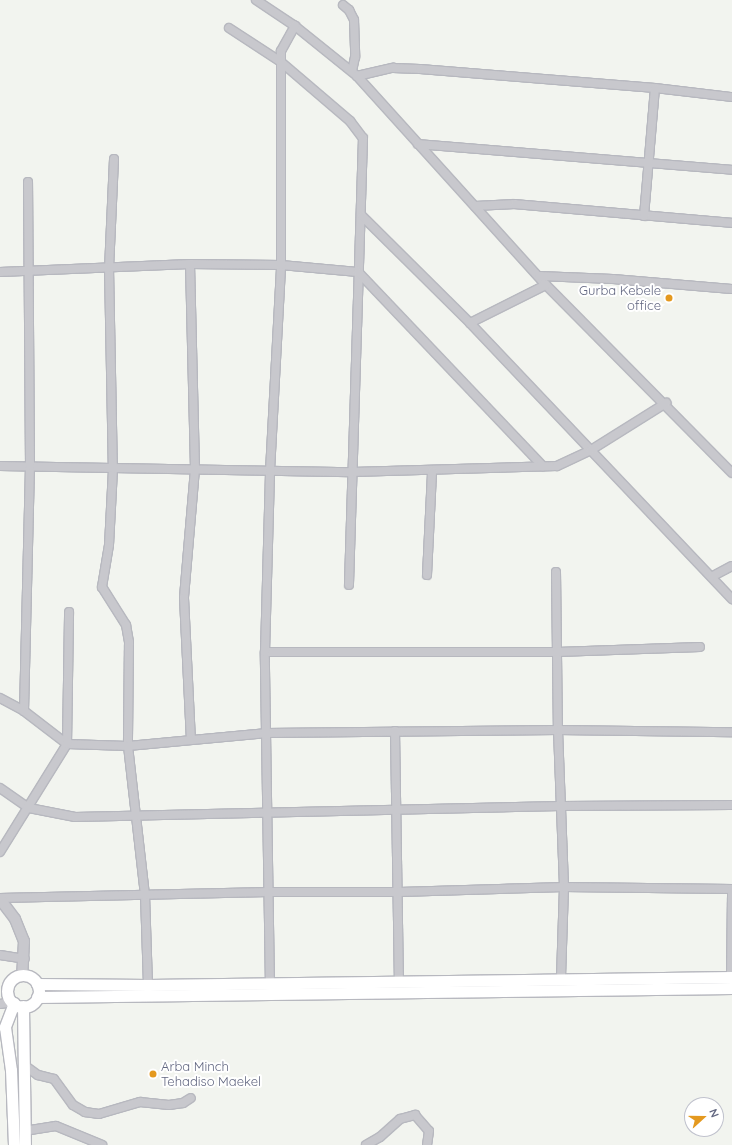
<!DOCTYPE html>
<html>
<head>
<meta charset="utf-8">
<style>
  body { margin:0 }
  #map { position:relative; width:732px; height:1145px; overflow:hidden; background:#f2f4ef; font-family:Quicksand,sans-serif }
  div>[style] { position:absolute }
  .roads { filter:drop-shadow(1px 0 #b7b8bf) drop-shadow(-1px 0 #b7b8bf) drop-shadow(0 1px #b7b8bf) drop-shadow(0 -1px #b7b8bf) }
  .minor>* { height:8px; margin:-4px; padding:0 4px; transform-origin:4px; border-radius:4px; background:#c8c8cd }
  .tertiary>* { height:10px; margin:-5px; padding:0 5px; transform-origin:5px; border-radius:5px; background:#c8c8cd }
  .secondary>* { height:11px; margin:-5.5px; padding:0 5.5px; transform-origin:5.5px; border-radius:5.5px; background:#fff }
  .secondary>.ring { margin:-5.5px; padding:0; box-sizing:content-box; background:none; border:11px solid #fff; border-radius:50% }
  .dots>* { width:11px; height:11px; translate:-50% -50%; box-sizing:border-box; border:2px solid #fff; border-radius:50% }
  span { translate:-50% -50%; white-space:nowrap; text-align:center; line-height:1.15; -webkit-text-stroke:4px #fff; paint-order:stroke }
  .poi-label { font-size:13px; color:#626781 }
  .right { translate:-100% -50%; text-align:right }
  .left { translate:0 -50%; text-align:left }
  .north { position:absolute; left:684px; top:1097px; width:40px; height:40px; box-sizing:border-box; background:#fff; border:1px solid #c0c2cd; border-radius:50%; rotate:69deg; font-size:11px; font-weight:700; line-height:16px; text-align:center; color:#626781 }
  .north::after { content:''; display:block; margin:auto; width:14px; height:18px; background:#e4991f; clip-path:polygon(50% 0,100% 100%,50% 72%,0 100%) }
</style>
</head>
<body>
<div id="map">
  <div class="roads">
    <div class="minor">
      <div style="left:256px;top:0;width:47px;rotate:33.7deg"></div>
      <div style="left:295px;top:26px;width:80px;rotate:38.9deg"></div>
      <div style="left:357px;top:76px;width:282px;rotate:47.9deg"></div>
      <div style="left:546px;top:285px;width:264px;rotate:45.3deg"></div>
      <div style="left:343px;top:5px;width:8px;rotate:40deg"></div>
      <div style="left:349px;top:10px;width:11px;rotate:63deg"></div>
      <div style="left:354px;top:20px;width:37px;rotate:88deg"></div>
      <div style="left:355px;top:57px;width:14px;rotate:102deg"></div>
      <div style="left:229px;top:28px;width:62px;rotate:33.2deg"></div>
      <div style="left:281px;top:62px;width:91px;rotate:40.5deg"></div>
      <div style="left:350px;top:121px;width:21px;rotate:53deg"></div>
      <div style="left:363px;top:138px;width:447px;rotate:91.8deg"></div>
      <div style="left:357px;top:76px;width:37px;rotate:-13deg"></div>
      <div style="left:393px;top:68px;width:27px;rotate:2deg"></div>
      <div style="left:420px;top:69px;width:236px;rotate:4.6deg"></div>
      <div style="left:655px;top:88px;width:78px;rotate:6.7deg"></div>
      <div style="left:418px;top:144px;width:315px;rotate:4.7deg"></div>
      <div style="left:114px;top:159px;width:109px;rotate:92.6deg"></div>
      <div style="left:109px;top:268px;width:201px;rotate:88.9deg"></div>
      <div style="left:113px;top:469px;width:76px;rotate:93deg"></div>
      <div style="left:109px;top:545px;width:43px;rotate:99.5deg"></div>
      <div style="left:102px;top:587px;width:45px;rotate:57.7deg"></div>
      <div style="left:126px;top:625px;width:17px;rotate:80deg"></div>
      <div style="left:129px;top:642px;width:104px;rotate:90.6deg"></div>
      <div style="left:128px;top:746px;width:150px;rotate:83.5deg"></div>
      <div style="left:145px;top:895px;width:90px;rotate:88.1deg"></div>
      <div style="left:475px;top:206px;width:40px;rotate:-2.9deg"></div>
      <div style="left:515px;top:204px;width:218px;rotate:5deg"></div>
      <div style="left:362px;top:216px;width:152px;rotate:44.7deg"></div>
      <div style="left:470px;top:323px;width:381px;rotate:46.5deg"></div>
      <div style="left:644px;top:216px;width:128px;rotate:-85.1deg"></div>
      <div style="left:190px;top:264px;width:205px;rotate:88.6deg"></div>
      <div style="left:195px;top:469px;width:129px;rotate:94.9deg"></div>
      <div style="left:184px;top:598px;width:142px;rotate:87.2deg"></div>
      <div style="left:0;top:272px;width:190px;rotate:-2.4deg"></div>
      <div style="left:190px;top:264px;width:91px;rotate:0.6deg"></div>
      <div style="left:281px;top:265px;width:77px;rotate:5.2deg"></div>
      <div style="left:358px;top:272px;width:268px;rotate:46.4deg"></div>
      <div style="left:539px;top:276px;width:74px;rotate:2.3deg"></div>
      <div style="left:613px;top:279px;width:119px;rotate:4.8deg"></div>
      <div style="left:470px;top:323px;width:85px;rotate:-26.6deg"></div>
      <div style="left:0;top:466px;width:352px;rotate:1deg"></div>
      <div style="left:352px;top:472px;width:205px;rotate:-1.7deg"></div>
      <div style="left:557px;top:466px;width:38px;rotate:-25deg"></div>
      <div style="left:591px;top:450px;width:89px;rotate:-32.1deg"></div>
      <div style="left:556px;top:572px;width:158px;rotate:89.3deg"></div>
      <div style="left:558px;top:730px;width:157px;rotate:87.8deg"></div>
      <div style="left:564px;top:887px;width:92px;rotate:91.9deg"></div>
      <div style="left:427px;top:575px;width:104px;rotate:-87.2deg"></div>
      <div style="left:713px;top:576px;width:21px;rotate:-28deg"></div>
      <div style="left:265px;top:652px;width:292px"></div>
      <div style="left:557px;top:652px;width:143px;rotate:-2deg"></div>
      <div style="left:0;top:698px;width:27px;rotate:28deg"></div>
      <div style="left:24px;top:711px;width:54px;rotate:37.5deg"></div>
      <div style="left:67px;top:744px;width:61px;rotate:1.9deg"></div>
      <div style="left:128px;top:746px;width:140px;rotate:-5.3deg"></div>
      <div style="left:267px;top:733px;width:291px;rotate:-0.6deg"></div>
      <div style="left:558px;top:730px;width:174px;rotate:0.7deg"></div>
      <div style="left:24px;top:711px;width:245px;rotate:-88.6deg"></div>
      <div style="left:30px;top:466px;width:284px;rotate:-90.4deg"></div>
      <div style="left:395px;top:731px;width:251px;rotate:89.1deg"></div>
      <div style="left:0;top:788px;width:35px;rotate:35deg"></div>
      <div style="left:29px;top:808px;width:47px;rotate:11.1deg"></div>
      <div style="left:75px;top:817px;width:486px;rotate:-1.3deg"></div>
      <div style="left:561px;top:806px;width:171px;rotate:-0.3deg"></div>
      <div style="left:0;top:852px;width:127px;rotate:-58.2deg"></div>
      <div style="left:67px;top:744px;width:132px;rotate:-89.1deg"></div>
      <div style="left:0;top:898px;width:269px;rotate:-1.3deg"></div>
      <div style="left:269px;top:892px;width:130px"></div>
      <div style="left:399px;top:892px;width:165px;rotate:-1.7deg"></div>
      <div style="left:564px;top:887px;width:168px;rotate:0.7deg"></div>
      <div style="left:0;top:955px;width:25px;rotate:9deg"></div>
      <div style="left:731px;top:977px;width:88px;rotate:-89.3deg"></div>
      <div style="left:270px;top:987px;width:335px;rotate:-90.9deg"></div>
      <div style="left:265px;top:652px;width:181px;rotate:-88.4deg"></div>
      <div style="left:270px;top:471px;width:206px;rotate:-86.9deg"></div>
      <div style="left:281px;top:265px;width:214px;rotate:-90deg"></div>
      <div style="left:281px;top:51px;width:29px;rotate:-61deg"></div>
      <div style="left:0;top:1004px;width:13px;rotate:-9deg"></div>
      <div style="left:24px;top:1065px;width:17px;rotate:36deg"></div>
      <div style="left:38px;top:1075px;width:16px;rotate:14deg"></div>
      <div style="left:54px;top:1079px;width:32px;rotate:54deg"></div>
      <div style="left:73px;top:1105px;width:14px;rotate:30deg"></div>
      <div style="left:85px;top:1112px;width:14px;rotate:8deg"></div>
      <div style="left:99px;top:1114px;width:43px;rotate:-16.3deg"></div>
      <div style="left:140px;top:1102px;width:29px;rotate:6deg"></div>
      <div style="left:169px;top:1105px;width:14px;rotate:-8deg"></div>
      <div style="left:183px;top:1103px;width:9px;rotate:-32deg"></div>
      <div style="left:24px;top:1131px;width:32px;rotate:-9deg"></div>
      <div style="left:56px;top:1126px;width:50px;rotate:22.4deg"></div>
      <div style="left:366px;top:1145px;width:16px;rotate:-30deg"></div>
      <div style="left:380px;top:1137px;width:27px;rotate:-42deg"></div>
      <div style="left:400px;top:1119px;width:16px;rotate:-15deg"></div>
      <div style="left:415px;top:1115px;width:21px;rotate:49deg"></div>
      <div style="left:429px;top:1131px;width:14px;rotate:98deg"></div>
    </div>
    <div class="tertiary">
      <div style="left:0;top:899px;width:25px;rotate:53deg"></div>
      <div style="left:15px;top:919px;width:24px;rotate:68deg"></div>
      <div style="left:24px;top:941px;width:34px;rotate:93deg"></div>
    </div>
    <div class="secondary">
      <div class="ring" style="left:7px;top:975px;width:21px;height:21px"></div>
      <div style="left:37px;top:984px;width:111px;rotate:0.5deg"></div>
      <div style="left:148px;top:985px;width:584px;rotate:-0.78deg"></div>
      <div style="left:37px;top:997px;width:695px;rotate:-0.74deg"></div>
      <div style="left:14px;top:1003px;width:26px;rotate:111deg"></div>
      <div style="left:5px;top:1027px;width:43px;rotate:82.1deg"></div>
      <div style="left:11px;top:1070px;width:75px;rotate:87.7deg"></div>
      <div style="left:23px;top:1006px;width:139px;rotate:89.2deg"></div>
    </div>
  </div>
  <div class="dots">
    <div style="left:669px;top:298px;background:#e4991f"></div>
    <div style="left:153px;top:1074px;background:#e4991f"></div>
  </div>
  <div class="poi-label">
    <span class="right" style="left:661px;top:298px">Gurba Kebele<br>office</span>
    <span class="left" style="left:161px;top:1074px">Arba Minch<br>Tehadiso Maekel</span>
  </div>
  <div class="north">N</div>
</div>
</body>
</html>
